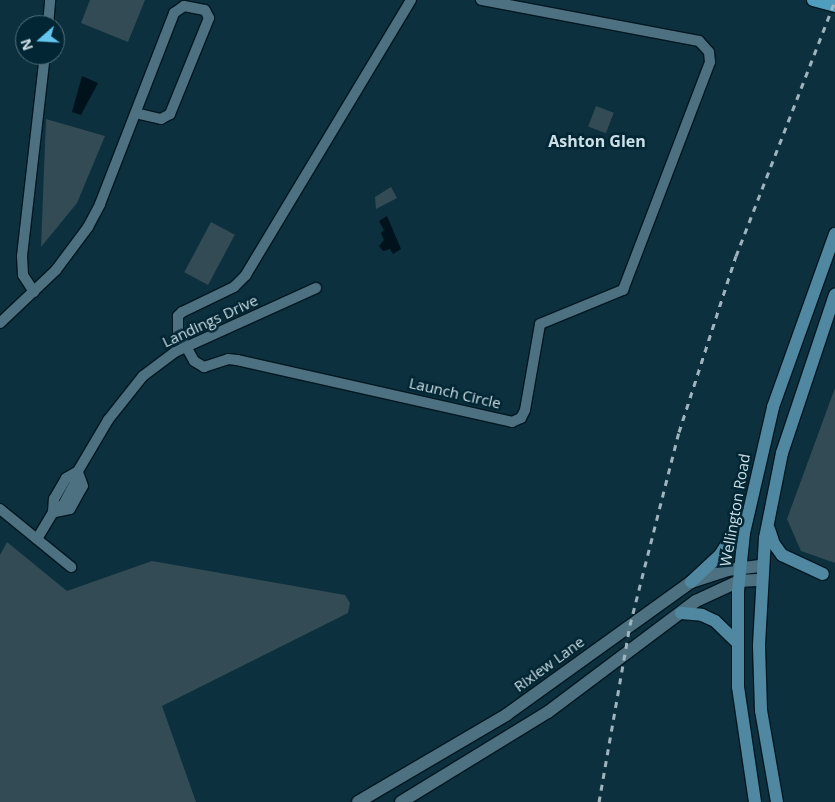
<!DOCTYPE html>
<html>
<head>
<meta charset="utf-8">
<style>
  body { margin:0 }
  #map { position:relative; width:835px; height:802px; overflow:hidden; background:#0c303e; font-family:"Open Sans",sans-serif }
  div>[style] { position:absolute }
  .green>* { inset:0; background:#334b55; transform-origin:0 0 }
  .water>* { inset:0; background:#00131d }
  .roads { filter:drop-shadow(1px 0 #001721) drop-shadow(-1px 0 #001721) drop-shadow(0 1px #001721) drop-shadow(0 -1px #001721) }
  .minor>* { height:10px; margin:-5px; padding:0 5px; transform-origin:5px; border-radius:5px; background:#4e7181 }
  .tertiary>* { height:12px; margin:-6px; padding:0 6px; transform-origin:6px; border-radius:6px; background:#4e7181 }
  .secondary>* { height:12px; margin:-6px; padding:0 6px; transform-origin:6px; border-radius:6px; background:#4f88a0 }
  .primary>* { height:12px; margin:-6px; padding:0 6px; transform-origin:6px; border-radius:6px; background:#509ebe }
  .rail>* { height:3px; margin-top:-1.5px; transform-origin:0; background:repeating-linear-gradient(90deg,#9eb5bf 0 6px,transparent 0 12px) }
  span { translate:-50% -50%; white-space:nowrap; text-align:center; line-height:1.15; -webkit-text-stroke:5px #022633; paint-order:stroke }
  .street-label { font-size:15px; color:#cde0e8 }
  .neighbourhood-label { font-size:16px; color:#cde0e8; font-weight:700 }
  .north { position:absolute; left:15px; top:15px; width:50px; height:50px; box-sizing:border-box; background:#022633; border:1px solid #53707b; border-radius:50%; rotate:251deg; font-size:14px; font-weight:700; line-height:20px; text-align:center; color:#cde0e8 }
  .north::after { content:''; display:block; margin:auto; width:18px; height:22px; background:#64c5ee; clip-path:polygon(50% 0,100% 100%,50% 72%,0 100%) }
</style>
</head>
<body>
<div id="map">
  <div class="green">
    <div style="clip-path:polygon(90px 0,145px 0,128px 42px,81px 23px)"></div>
    <div style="left:596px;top:106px;width:19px;height:22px;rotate:21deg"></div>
    <div style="clip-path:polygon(46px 119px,105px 136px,77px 203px,41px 247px)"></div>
    <div style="clip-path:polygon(391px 187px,397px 198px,376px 209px,375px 197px)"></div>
    <div style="left:211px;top:222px;width:27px;height:57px;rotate:28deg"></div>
    <div style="clip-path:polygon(835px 388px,835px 563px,801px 551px,787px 519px)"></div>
    <div style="clip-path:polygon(7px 542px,67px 591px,152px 561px,345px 595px,350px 603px,348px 613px,162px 706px,196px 802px,0 802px,0 555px)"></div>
  </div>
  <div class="water">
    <div style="clip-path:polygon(82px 76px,98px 83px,81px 115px,72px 112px)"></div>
    <div style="clip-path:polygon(387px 216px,401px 249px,393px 254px,390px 249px,383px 251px,379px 246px,384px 240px,381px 233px,384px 230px,379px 221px)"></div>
  </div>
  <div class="roads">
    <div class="minor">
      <div style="left:411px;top:0;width:321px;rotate:121deg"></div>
      <div style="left:246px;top:275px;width:17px;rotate:135deg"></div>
      <div style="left:234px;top:287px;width:58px;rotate:154.3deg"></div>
      <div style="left:182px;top:312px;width:6px;rotate:135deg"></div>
      <div style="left:178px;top:316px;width:16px;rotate:90deg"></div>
      <div style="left:178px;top:332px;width:33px;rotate:61deg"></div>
      <div style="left:194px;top:361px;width:12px;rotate:31deg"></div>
      <div style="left:204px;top:367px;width:25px;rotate:-18deg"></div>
      <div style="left:228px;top:359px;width:9px;rotate:6deg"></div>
      <div style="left:237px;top:360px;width:282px;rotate:12.7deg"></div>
      <div style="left:512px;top:422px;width:10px;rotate:-24deg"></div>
      <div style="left:521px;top:418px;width:9px;rotate:-63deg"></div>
      <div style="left:525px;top:410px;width:87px;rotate:-80.1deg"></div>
      <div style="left:540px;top:324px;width:90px;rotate:-22.3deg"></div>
      <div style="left:623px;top:290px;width:244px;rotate:-69.1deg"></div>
      <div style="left:710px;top:62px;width:10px;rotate:-96deg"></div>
      <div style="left:709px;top:52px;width:15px;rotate:-132deg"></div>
      <div style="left:699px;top:41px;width:222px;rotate:-169.3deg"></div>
      <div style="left:48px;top:25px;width:25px;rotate:-85deg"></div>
      <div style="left:34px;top:292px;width:20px;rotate:-123deg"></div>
      <div style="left:23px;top:275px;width:19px;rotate:-93deg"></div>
      <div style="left:22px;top:256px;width:202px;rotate:-83.5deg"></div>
      <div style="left:0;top:323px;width:77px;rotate:-43.4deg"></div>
      <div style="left:56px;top:270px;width:54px;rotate:-53.3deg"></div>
      <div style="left:88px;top:227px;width:26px;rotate:-62deg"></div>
      <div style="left:100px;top:204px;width:205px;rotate:-68.8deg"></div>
      <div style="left:174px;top:13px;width:12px;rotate:-35deg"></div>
      <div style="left:184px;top:6px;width:21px;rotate:11deg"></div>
      <div style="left:205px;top:10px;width:9px;rotate:63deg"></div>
      <div style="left:209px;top:18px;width:104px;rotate:112.1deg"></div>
      <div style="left:170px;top:114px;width:10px;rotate:151deg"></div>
      <div style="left:161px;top:119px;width:26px;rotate:-167deg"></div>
      <div style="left:0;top:509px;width:92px;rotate:39.2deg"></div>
      <div style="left:53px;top:512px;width:13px;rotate:-86deg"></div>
      <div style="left:54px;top:499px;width:24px;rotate:-60deg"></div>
      <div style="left:66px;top:478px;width:14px;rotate:-30deg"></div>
      <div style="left:55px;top:512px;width:15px;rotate:-11deg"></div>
      <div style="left:70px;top:509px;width:26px;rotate:-61deg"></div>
      <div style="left:83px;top:486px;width:15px;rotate:-110deg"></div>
      <div style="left:37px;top:539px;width:31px;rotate:-59deg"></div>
      <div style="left:53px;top:512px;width:12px;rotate:-35deg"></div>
      <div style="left:63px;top:505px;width:26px;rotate:-62deg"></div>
      <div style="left:75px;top:482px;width:11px;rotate:-75deg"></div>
      <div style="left:78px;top:471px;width:59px;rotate:-59.5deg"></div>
      <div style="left:108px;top:420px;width:56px;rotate:-51.5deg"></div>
      <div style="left:143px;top:376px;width:40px;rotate:-37deg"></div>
      <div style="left:175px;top:352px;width:155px;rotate:-24.4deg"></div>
    </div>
    <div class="tertiary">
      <div style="left:358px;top:802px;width:172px;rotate:-30.4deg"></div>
      <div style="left:506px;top:715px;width:228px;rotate:-35.7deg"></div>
      <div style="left:691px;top:582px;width:38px;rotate:-18deg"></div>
      <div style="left:727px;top:570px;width:35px;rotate:-7deg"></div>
      <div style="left:401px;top:802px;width:172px;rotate:-31.5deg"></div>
      <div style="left:548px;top:712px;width:185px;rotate:-36.9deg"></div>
      <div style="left:696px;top:601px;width:47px;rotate:-24.9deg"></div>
      <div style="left:739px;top:581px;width:22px;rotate:-3deg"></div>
    </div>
    <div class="secondary">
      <div style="left:769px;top:529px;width:16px;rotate:72deg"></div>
      <div style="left:774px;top:544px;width:14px;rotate:54deg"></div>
      <div style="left:782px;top:555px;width:45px;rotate:24.9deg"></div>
      <div style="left:691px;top:582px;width:40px;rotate:-43deg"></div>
      <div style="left:720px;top:555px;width:44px;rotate:-58.1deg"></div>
      <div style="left:681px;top:613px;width:21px;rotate:5deg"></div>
      <div style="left:702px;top:615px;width:14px;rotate:25deg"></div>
      <div style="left:715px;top:621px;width:30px;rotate:44deg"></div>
      <div style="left:755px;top:802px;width:116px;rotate:-98.4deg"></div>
      <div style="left:738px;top:687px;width:96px;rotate:-90deg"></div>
      <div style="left:738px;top:591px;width:58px;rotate:-84.1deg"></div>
      <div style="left:744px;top:533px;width:129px;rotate:-77deg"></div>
      <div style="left:773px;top:407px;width:184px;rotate:-70.3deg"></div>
      <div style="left:777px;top:802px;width:93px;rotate:-99.9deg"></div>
      <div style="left:761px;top:710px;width:65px;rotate:-91.8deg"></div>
      <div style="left:759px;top:645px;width:107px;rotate:-86.8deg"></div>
      <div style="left:765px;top:538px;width:87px;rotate:-78.7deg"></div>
      <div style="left:782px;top:453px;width:167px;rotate:-71.5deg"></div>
    </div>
    <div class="primary">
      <div style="left:813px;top:0;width:23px;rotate:15deg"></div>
    </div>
  </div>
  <div class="rail">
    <div style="left:599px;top:802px;width:180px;rotate:-80.1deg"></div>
    <div style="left:630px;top:625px;width:199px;rotate:-75.8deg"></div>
    <div style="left:679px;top:432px;width:185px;rotate:-72.1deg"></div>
    <div style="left:736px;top:256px;width:274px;rotate:-68.8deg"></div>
  </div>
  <div class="street-label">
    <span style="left:210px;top:321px;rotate:-25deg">Landings Drive</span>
    <span style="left:455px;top:393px;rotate:13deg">Launch Circle</span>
    <span style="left:735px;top:510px;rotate:-80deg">Wellington Road</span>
    <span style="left:549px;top:664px;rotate:-36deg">Rixlew Lane</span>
  </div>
  <div class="neighbourhood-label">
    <span style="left:597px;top:141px">Ashton Glen</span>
  </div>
  <div class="north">N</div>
</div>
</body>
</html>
